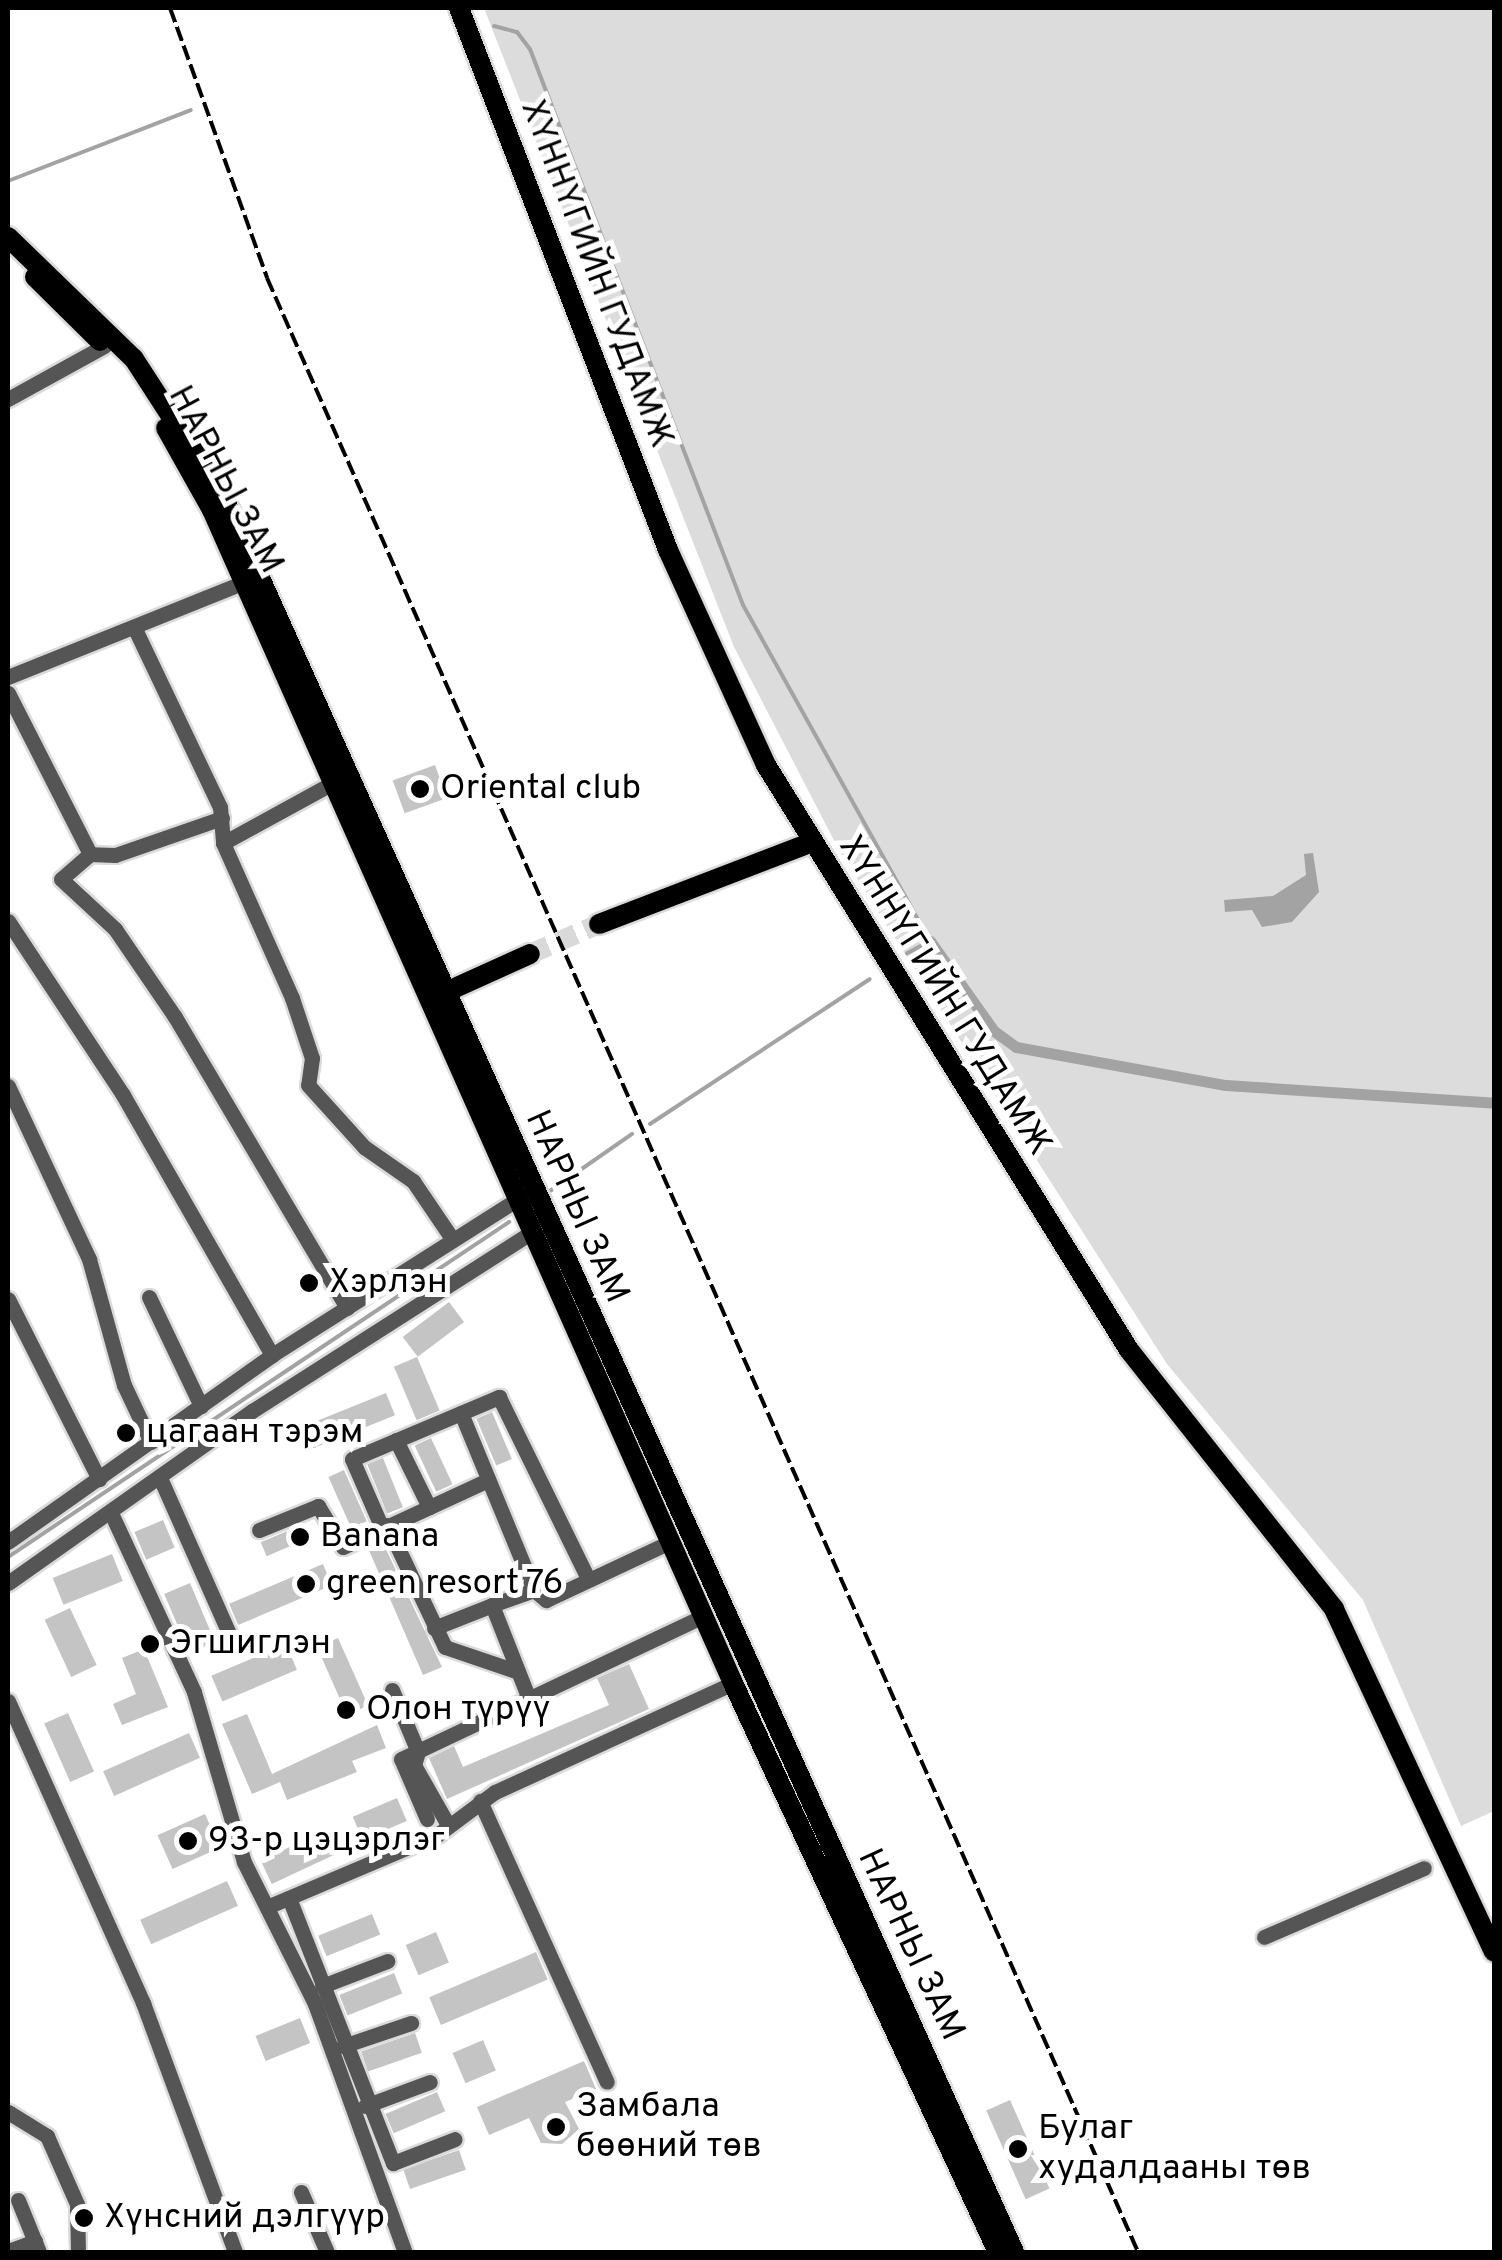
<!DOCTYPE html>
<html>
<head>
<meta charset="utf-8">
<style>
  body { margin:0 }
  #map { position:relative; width:1502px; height:2260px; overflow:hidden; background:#fff; font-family:Overpass,sans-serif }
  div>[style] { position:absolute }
  .green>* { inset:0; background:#dcdcdc }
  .water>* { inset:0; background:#a3a3a3 }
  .stream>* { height:4px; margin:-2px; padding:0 2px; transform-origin:2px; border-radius:2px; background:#a3a3a3 }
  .canal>* { height:11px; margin:-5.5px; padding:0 5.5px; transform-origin:5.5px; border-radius:5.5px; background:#a3a3a3 }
  .building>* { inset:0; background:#c4c4c4; transform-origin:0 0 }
  .major-tunnel>* { height:20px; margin-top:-10px; transform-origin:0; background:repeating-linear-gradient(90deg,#d9d9d9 0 20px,transparent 0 30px) }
  .roads { filter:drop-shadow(2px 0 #dbdbdb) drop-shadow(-2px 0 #dbdbdb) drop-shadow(0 2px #dbdbdb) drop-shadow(0 -2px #dbdbdb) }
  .minor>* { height:15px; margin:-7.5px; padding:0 7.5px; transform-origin:7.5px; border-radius:7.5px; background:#555 }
  .major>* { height:20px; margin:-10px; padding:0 10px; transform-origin:10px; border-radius:10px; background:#000 }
  .rail>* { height:4px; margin-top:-2px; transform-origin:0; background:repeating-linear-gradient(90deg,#000 0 15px,transparent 0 20px) }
  .dots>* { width:28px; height:28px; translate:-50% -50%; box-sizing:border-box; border:5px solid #fff; border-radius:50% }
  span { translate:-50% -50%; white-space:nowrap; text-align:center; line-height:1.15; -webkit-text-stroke:10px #fff; paint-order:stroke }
  .street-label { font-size:35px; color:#000 }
  .poi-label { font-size:35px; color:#000 }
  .left { translate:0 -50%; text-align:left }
  .frame { position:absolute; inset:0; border:10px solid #000; pointer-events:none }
</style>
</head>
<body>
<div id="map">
  <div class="green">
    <div style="clip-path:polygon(484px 8px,1494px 8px,1494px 1811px,1461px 1826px,1363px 1600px,1167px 1364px,840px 852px,734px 647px)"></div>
  </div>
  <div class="water">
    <div style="clip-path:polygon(1313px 853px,1319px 892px,1292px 922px,1262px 927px,1252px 910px,1225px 912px,1224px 900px,1273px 896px,1306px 875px,1304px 854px)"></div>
  </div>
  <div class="stream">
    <div style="left:494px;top:26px;width:24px;rotate:15deg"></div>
    <div style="left:517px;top:32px;width:21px;rotate:53deg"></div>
    <div style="left:530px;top:49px;width:595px;rotate:69.04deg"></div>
    <div style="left:743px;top:605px;width:385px;rotate:60.9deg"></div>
    <div style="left:930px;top:941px;width:26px;rotate:152deg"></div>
    <div style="left:8px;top:181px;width:196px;rotate:-21.2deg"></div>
    <div style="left:650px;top:1124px;width:263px;rotate:-33.4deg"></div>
    <div style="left:550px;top:1191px;width:100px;rotate:-34.8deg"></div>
    <div style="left:8px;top:1557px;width:603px;rotate:-33.77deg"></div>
  </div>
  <div class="canal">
    <div style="left:930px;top:941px;width:110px;rotate:54.6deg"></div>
    <div style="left:994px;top:1031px;width:27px;rotate:36deg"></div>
    <div style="left:1016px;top:1047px;width:213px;rotate:10.3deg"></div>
    <div style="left:1226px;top:1085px;width:269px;rotate:3.8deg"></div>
  </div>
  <div class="building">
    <div style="left:435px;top:765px;width:35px;height:45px;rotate:70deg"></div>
    <div style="left:449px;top:1302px;width:25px;height:58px;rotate:53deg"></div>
    <div style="left:417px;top:1357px;width:58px;height:25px;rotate:67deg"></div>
    <div style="left:386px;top:1393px;width:24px;height:98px;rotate:68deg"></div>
    <div style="left:492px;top:1412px;width:51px;height:17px;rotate:67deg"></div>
    <div style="left:431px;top:1438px;width:51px;height:18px;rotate:65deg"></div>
    <div style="left:383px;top:1458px;width:53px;height:17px;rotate:68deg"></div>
    <div style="left:344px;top:1470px;width:56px;height:17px;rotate:66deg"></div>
    <div style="left:163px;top:1520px;width:30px;height:31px;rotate:67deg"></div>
    <div style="left:304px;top:1524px;width:15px;height:47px;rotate:67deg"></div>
    <div style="clip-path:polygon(382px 1541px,442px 1667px,423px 1675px,368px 1548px)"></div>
    <div style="left:112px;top:1554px;width:29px;height:64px;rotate:68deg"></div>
    <div style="left:323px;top:1564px;width:23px;height:102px;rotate:67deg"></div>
    <div style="left:190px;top:1583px;width:64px;height:28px;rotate:67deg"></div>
    <div style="left:70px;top:1608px;width:63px;height:28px;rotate:65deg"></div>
    <div style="left:338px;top:1638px;width:74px;height:23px;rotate:66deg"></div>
    <div style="left:286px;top:1644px;width:28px;height:81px;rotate:67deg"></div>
    <div style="clip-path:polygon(144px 1649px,168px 1707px,122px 1725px,113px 1704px,136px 1694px,122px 1658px)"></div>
    <div style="clip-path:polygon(629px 1664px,649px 1709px,447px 1799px,429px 1758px,454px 1746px,463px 1767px,609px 1705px,597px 1678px)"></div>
    <div style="left:68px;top:1713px;width:64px;height:26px;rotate:66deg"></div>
    <div style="clip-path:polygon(247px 1714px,272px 1774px,377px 1725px,386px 1748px,352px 1761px,357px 1772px,287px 1800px,280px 1782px,252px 1794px,222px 1724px)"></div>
    <div style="left:189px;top:1733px;width:27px;height:94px;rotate:66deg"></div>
    <div style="left:397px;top:1798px;width:25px;height:48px;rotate:67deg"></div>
    <div style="left:205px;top:1814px;width:37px;height:52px;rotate:66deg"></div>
    <div style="left:326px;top:1830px;width:26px;height:72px;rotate:65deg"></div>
    <div style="left:227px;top:1881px;width:27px;height:95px;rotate:66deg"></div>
    <div style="left:372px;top:1914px;width:22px;height:58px;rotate:68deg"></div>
    <div style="left:436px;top:1932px;width:33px;height:33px;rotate:67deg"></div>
    <div style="left:536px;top:1952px;width:30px;height:116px;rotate:67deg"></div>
    <div style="left:394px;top:1973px;width:22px;height:59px;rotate:68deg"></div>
    <div style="left:300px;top:2018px;width:27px;height:48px;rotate:68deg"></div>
    <div style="left:415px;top:2033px;width:21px;height:57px;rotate:71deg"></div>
    <div style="left:483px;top:2040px;width:33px;height:33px;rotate:67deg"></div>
    <div style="clip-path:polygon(584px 2061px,596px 2089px,565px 2102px,579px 2129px,562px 2144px,541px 2143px,529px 2118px,489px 2135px,477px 2107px)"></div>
    <div style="left:437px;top:2092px;width:21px;height:56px;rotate:67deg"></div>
    <div style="left:1010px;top:2100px;width:97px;height:26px;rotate:66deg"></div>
    <div style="left:459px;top:2150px;width:21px;height:59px;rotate:71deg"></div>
  </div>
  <div class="major-tunnel">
    <div style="left:530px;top:954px;width:75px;rotate:-23.5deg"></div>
  </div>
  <div class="roads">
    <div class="minor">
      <div style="left:8px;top:399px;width:110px;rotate:-28.9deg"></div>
      <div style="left:135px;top:629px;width:197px;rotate:64.5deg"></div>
      <div style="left:220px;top:807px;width:36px;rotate:85deg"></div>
      <div style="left:223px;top:843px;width:133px;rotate:-28.7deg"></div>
      <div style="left:8px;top:677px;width:254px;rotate:-21.9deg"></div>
      <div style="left:8px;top:693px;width:181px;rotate:63deg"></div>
      <div style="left:222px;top:818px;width:113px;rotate:160.9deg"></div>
      <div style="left:115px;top:855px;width:25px;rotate:-178deg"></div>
      <div style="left:90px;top:854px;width:38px;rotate:139deg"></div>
      <div style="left:61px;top:879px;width:74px;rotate:42.8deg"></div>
      <div style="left:115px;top:929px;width:107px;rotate:55.7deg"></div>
      <div style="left:175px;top:1017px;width:338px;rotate:59.4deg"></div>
      <div style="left:223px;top:843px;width:170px;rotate:66deg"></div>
      <div style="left:292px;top:998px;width:63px;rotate:71.6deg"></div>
      <div style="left:312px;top:1058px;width:27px;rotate:98deg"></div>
      <div style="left:308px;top:1085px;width:84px;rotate:47.9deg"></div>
      <div style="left:364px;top:1147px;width:60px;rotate:34.8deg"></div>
      <div style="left:413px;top:1181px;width:71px;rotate:55.9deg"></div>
      <div style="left:8px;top:921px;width:209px;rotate:56.5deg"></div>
      <div style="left:123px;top:1095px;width:300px;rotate:60.2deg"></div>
      <div style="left:8px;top:1086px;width:191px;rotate:64.9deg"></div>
      <div style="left:89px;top:1259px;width:131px;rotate:74.5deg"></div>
      <div style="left:124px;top:1385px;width:63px;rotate:64.7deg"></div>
      <div style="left:149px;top:1297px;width:121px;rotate:64.5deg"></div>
      <div style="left:8px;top:1299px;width:202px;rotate:63.2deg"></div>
      <div style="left:461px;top:1413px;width:191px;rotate:67.6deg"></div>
      <div style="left:396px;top:1440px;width:75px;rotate:63.8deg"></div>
      <div style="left:161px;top:1480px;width:180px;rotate:66.1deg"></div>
      <div style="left:111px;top:1513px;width:197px;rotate:65.1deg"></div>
      <div style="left:194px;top:1692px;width:177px;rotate:73.6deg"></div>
      <div style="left:244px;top:1862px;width:159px;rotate:63.4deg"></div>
      <div style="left:315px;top:2004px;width:264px;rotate:70.1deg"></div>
      <div style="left:387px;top:1525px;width:135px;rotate:64.6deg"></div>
      <div style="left:445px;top:1647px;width:75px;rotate:18.7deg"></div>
      <div style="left:382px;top:1528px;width:75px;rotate:-113.5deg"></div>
      <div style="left:352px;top:1459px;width:160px;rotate:-22.9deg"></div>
      <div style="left:499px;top:1397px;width:203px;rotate:63.9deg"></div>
      <div style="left:259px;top:1530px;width:64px;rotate:-22.1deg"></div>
      <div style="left:318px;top:1506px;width:48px;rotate:58.6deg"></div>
      <div style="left:343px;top:1547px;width:160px;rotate:-24.8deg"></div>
      <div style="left:8px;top:1542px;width:324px;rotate:-35.3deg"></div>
      <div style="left:272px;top:1355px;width:302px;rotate:-32.4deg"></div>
      <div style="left:8px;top:1583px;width:299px;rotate:-35.2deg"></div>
      <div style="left:252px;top:1411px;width:332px;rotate:-32.6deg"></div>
      <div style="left:434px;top:1628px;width:62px;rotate:-21.6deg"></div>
      <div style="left:392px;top:1690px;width:67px;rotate:67.2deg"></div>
      <div style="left:418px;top:1752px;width:14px;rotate:107deg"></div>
      <div style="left:414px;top:1765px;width:67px;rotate:60.4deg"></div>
      <div style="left:529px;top:1699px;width:101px;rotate:-111.5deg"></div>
      <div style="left:492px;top:1605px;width:45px;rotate:-19.7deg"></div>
      <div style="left:534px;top:1590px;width:16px;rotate:40deg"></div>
      <div style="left:546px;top:1600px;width:137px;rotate:-25.1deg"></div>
      <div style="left:8px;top:1701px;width:331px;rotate:65.9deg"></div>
      <div style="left:143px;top:2003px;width:265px;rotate:69.7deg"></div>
      <div style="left:480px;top:1801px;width:308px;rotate:65.7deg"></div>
      <div style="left:427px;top:1819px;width:65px;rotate:-113.4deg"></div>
      <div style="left:401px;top:1759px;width:334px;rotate:-25.3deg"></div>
      <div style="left:289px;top:1898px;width:285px;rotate:68.6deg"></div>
      <div style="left:393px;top:2163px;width:66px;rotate:-21.2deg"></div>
      <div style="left:267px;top:1907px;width:185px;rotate:-23deg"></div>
      <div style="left:437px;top:1835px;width:72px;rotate:-36.6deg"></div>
      <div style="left:495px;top:1792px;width:262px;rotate:-24.6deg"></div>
      <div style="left:1264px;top:1937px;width:174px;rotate:-23.3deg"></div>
      <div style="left:322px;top:1986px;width:70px;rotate:-21deg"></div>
      <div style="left:343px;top:2046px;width:72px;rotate:-18.7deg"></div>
      <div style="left:365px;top:2106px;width:69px;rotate:-20.3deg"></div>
      <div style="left:8px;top:2112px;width:46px;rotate:31.6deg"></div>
      <div style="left:47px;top:2136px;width:74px;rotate:66.2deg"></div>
      <div style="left:77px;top:2204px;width:48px;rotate:88.8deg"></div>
      <div style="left:301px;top:2192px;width:65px;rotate:66.6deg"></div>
      <div style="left:18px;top:2200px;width:56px;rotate:68deg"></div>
      <div style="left:8px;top:2251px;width:29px;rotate:-20deg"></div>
    </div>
    <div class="major">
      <div style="left:459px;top:8px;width:581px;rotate:68.91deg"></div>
      <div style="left:668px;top:550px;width:236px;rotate:65.5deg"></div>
      <div style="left:766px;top:765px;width:688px;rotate:58.18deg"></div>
      <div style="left:1129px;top:1350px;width:330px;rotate:51.6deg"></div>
      <div style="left:1334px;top:1609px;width:378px;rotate:65deg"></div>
      <div style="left:8px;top:237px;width:175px;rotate:44.1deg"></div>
      <div style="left:134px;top:359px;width:166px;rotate:57.1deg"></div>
      <div style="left:224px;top:498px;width:1924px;rotate:65.75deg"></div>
      <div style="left:35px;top:277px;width:91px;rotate:44.6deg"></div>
      <div style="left:166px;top:428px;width:94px;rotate:60.7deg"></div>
      <div style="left:212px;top:510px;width:1283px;rotate:66.05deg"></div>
      <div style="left:733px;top:1683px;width:628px;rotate:65.03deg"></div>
      <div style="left:599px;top:924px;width:226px;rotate:-21deg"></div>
      <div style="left:435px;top:997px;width:104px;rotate:-24.4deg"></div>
    </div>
  </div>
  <div class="rail">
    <div style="left:170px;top:8px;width:287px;rotate:70.2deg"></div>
    <div style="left:267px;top:278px;width:2158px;rotate:66.19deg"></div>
  </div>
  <div class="dots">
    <div style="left:420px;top:789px;background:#000"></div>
    <div style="left:309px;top:1283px;background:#000"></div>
    <div style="left:126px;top:1433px;background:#000"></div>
    <div style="left:300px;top:1537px;background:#000"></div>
    <div style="left:306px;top:1584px;background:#000"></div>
    <div style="left:150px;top:1644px;background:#000"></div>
    <div style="left:346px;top:1710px;background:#000"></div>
    <div style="left:188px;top:1841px;background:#000"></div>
    <div style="left:556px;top:2127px;background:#000"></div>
    <div style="left:1018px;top:2149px;background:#000"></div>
    <div style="left:84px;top:2218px;background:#000"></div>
  </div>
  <div class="street-label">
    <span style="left:596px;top:274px;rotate:69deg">ХҮННҮГИЙН ГУДАМЖ</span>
    <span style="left:225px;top:480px;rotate:62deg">НАРНЫ ЗАМ</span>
    <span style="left:944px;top:996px;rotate:58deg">ХҮННҮГИЙН ГУДАМЖ</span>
    <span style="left:576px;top:1207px;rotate:66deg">НАРНЫ ЗАМ</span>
    <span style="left:910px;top:1945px;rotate:65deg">НАРНЫ ЗАМ</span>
  </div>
  <div class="poi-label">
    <span class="left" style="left:440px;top:789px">Oriental club</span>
    <span class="left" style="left:329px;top:1283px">Хэрлэн</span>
    <span class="left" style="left:146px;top:1433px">цагаан тэрэм</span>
    <span class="left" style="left:320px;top:1537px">Banana</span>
    <span class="left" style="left:326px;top:1584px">green resort 76</span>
    <span class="left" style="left:170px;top:1644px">Эгшиглэн</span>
    <span class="left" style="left:366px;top:1710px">Олон түрүү</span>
    <span class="left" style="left:208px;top:1841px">93-р цэцэрлэг</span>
    <span class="left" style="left:576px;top:2127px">Замбала<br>бөөний төв</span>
    <span class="left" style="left:1038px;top:2149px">Булаг<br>худалдааны төв</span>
    <span class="left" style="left:104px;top:2218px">Хүнсний дэлгүүр</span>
  </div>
  <div class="frame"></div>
</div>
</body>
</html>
